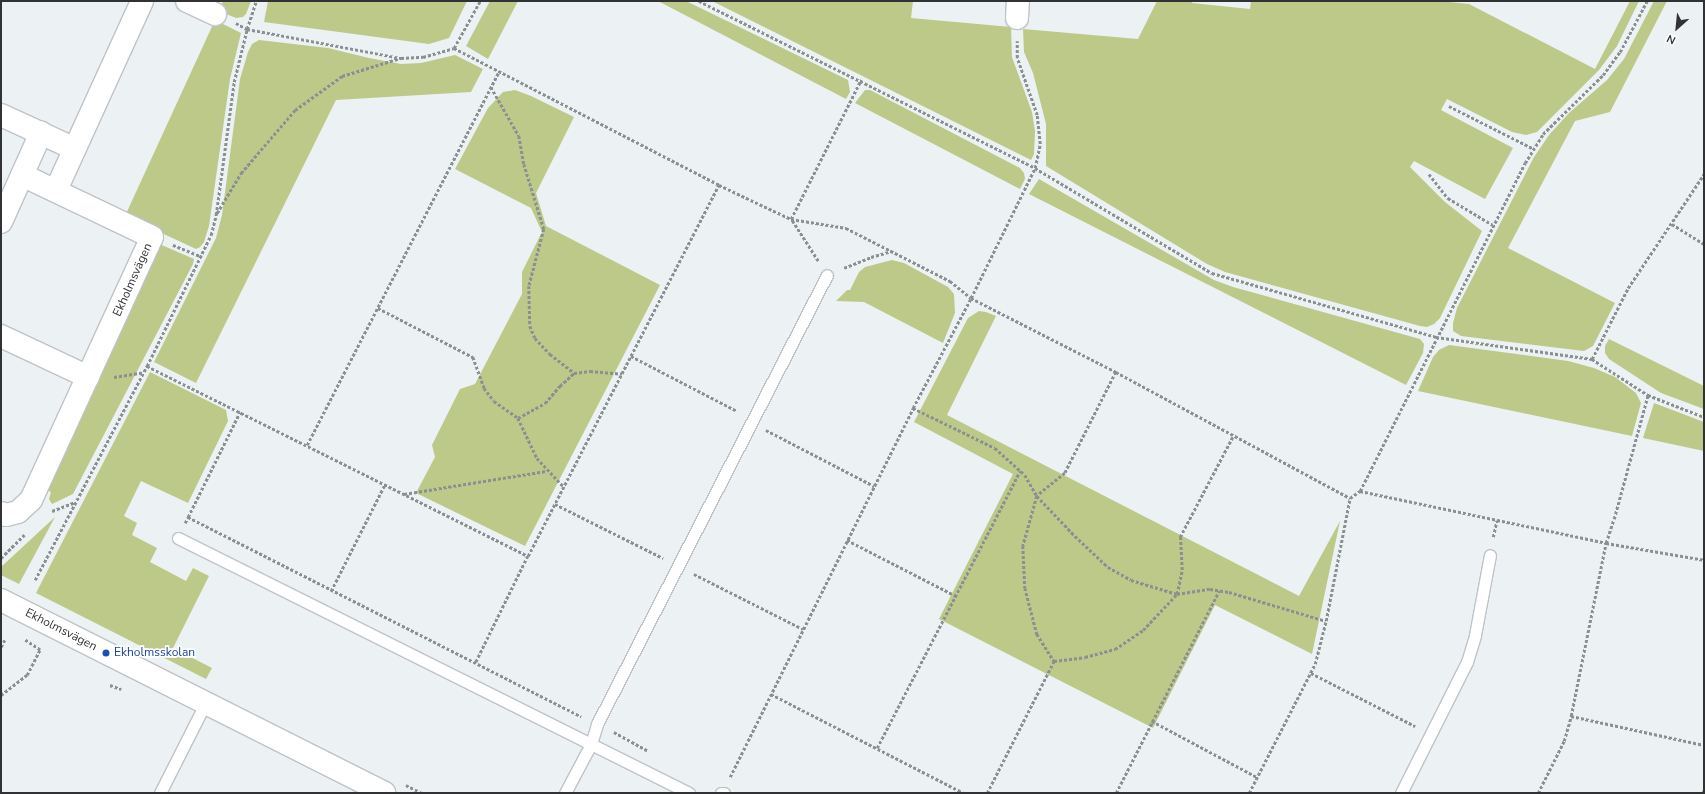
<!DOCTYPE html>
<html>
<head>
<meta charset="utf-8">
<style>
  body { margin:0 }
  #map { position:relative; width:1705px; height:794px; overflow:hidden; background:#ecf1f4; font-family:"Nunito Sans",sans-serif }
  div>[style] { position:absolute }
  .green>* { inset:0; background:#bcc989 }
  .path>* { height:2.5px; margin-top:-1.25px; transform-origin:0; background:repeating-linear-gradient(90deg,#8b8f91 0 3px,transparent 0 5px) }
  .roads { filter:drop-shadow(1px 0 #bfc3c7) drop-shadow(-1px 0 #bfc3c7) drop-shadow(0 1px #bfc3c7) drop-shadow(0 -1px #bfc3c7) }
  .service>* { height:11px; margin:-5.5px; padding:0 5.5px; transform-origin:5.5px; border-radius:5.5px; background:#fff }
  .minor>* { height:22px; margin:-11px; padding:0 11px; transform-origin:11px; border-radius:11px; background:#fff }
  .tertiary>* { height:22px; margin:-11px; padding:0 11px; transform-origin:11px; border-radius:11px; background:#fff }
  .dots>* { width:11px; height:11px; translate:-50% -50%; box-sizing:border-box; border:2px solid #fff; border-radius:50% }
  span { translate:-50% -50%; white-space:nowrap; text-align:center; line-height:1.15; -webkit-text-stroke:3.5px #fff; paint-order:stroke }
  .street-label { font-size:12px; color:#303233 }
  .transit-label { font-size:12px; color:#164399 }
  .left { translate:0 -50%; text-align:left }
  .frame { position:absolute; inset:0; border:2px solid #303233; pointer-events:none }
  .north { position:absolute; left:1657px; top:8px; width:40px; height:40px; -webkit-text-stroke:3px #fff; paint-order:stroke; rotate:207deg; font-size:11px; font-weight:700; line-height:16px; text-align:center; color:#303233 }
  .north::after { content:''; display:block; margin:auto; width:14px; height:18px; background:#303233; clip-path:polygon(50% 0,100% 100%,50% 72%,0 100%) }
</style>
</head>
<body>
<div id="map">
  <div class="green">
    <div style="clip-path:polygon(223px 1px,251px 1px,246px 14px,243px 17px,236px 18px,219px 11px)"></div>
    <div style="clip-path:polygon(268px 1px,467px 1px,449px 38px,429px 44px,264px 22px)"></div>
    <div style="clip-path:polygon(490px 1px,518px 1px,488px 59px,466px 46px)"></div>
    <div style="clip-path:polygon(658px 1px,686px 1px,848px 80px,850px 92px,846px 99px)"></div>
    <div style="clip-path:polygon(712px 1px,913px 1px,911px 18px,1011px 27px,1012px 57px,1032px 112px,1035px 131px,1034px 154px,1031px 160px)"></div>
    <div style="clip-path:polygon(1157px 1px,1192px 1px,1192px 3px,1250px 9px,1251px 1px,1439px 1px,1469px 4px,1595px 69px,1630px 1px,1639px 1px,1617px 46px,1599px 70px,1537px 132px,1526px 135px,1512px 132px,1447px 99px,1441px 110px,1513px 148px,1485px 199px,1414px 161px,1410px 167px,1445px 202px,1482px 231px,1440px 318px,1434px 324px,1427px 327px,1420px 326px,1225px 272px,1207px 264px,1046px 166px,1046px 124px,1033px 73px,1024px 52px,1023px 29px,1138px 39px)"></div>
    <div style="clip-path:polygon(1654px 1px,1667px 1px,1610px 112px,1575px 121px,1508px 248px,1615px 303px,1593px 346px,1584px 351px,1461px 336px,1453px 331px,1453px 323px,1457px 308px,1534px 157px,1549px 135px,1569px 113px,1607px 80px,1624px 59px)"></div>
    <div style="clip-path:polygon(215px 20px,241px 33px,230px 79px,209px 226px,204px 242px,200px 247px,196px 249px,125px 216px)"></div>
    <div style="clip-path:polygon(259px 40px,328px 48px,369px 58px,401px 64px,421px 63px,455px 55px,483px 69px,471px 92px,336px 100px,196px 383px,154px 362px,216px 238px,222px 215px,240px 79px,248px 52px,252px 44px)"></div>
    <div style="clip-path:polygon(515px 90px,531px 96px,574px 117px,536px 193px,546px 226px,660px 285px,525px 546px,416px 493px,435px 457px,432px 445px,460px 389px,475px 384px,522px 294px,522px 272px,542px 232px,531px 208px,455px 169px,488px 108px,503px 92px)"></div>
    <div style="clip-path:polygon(865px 90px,870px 90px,1020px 168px,1024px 173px,1025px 179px,1020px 189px,855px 103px)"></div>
    <div style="clip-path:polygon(1039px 179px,1214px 280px,1233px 287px,1420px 339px,1424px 344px,1423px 353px,1406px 385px,1029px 194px)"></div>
    <div style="clip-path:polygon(157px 243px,194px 259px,193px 264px,73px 494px,52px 504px,49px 499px,51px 492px,44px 489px)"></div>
    <div style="clip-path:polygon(892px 260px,904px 263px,948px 287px,954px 294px,955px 313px,943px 343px,864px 302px,836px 301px,847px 290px,850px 290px,859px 272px,865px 267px)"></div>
    <div style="clip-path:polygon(979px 311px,986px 312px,996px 316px,947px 415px,1299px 596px,1340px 521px,1312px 654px,1215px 605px,1153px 728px,939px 619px,1013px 474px,914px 422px,968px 318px)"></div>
    <div style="clip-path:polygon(1609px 339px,1704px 386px,1704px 409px,1661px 393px,1609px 359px,1605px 353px,1605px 346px)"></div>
    <div style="clip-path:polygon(1449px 345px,1568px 361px,1594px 368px,1615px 377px,1636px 393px,1641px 403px,1632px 436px,1418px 391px,1433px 357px,1439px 350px)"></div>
    <div style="clip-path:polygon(150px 372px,226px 410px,228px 421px,188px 503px,141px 481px,124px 516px,137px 523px,132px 535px,157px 548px,150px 562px,186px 581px,193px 568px,209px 576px,173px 648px,212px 668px,206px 679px,36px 593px)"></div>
    <div style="clip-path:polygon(1654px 403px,1704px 422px,1704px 451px,1643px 438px)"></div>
    <div style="clip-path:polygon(55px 517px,19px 584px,1px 575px,1px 567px)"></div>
  </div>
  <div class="path">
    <div style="left:699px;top:1px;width:375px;rotate:26.4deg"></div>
    <div style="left:1035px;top:168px;width:206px;rotate:30.7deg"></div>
    <div style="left:1212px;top:273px;width:233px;rotate:15.9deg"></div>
    <div style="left:1436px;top:337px;width:158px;rotate:8deg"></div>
    <div style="left:1592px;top:359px;width:67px;rotate:32.7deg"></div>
    <div style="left:1648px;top:395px;width:60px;rotate:21.4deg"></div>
    <div style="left:236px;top:23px;width:13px;rotate:29deg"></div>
    <div style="left:247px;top:29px;width:29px;rotate:-72deg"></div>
    <div style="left:454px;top:48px;width:298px;rotate:27.3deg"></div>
    <div style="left:719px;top:185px;width:80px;rotate:25.3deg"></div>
    <div style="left:791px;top:219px;width:56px;rotate:9.3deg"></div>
    <div style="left:846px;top:228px;width:117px;rotate:27deg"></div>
    <div style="left:950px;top:281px;width:27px;rotate:39deg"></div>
    <div style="left:971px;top:298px;width:163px;rotate:27deg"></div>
    <div style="left:1116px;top:372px;width:266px;rotate:28.3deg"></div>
    <div style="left:1350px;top:498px;width:12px;rotate:-35deg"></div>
    <div style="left:1360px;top:491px;width:251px;rotate:11.9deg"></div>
    <div style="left:1606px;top:543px;width:99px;rotate:9.8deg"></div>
    <div style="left:491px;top:87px;width:56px;rotate:60.3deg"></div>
    <div style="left:519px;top:136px;width:28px;rotate:80deg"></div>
    <div style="left:524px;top:164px;width:68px;rotate:72.9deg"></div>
    <div style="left:544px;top:229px;width:59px;rotate:104.7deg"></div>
    <div style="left:529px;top:286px;width:40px;rotate:88.6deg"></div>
    <div style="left:530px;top:326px;width:13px;rotate:67deg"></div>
    <div style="left:535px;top:338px;width:22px;rotate:47deg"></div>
    <div style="left:550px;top:354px;width:31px;rotate:38deg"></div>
    <div style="left:1449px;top:106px;width:95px;rotate:26.8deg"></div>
    <div style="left:1429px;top:174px;width:31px;rotate:52deg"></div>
    <div style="left:1448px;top:198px;width:52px;rotate:31deg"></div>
    <div style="left:217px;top:213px;width:47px;rotate:-59deg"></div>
    <div style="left:241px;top:173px;width:83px;rotate:-49.4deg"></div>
    <div style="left:295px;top:110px;width:58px;rotate:-35.9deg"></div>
    <div style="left:342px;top:76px;width:61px;rotate:-17.2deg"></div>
    <div style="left:1672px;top:224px;width:38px;rotate:32deg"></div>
    <div style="left:173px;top:245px;width:31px;rotate:22deg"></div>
    <div style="left:818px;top:261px;width:50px;rotate:-122.7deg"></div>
    <div style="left:791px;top:219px;width:156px;rotate:-63.3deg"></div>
    <div style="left:844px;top:268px;width:29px;rotate:-22deg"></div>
    <div style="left:871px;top:257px;width:22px;rotate:-16deg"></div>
    <div style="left:378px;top:308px;width:107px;rotate:27.3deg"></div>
    <div style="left:473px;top:357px;width:33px;rotate:70deg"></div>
    <div style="left:484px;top:388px;width:16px;rotate:52deg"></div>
    <div style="left:494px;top:401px;width:29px;rotate:35deg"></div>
    <div style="left:518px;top:418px;width:44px;rotate:64.6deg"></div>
    <div style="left:537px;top:458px;width:40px;rotate:47deg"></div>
    <div style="left:631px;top:356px;width:119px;rotate:27.4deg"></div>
    <div style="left:1592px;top:359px;width:80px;rotate:-63.1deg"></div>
    <div style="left:1628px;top:288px;width:137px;rotate:-56.3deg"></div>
    <div style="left:147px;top:366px;width:426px;rotate:26.5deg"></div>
    <div style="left:528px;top:556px;width:120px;rotate:116.1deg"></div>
    <div style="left:1116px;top:372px;width:113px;rotate:116.8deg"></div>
    <div style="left:1065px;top:473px;width:36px;rotate:141deg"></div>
    <div style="left:1037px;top:496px;width:55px;rotate:46.5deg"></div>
    <div style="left:1075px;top:536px;width:45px;rotate:43.2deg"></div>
    <div style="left:1108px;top:567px;width:26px;rotate:29deg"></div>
    <div style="left:1131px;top:580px;width:48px;rotate:16.9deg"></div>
    <div style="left:1177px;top:594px;width:25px;rotate:-78deg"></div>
    <div style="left:1182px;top:570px;width:33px;rotate:-93deg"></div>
    <div style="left:1180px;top:537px;width:114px;rotate:-62.3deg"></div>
    <div style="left:114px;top:377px;width:30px;rotate:-9deg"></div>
    <div style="left:913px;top:408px;width:91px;rotate:26deg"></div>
    <div style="left:995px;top:448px;width:40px;rotate:42deg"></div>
    <div style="left:1025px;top:475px;width:24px;rotate:60deg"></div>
    <div style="left:1037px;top:496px;width:52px;rotate:105.6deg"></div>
    <div style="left:1023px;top:546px;width:42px;rotate:87.3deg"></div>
    <div style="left:1025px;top:588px;width:48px;rotate:75.4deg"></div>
    <div style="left:1037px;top:634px;width:32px;rotate:58deg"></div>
    <div style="left:518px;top:418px;width:31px;rotate:-29deg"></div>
    <div style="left:545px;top:403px;width:23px;rotate:-49deg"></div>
    <div style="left:560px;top:386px;width:19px;rotate:-43deg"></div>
    <div style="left:574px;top:373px;width:16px;rotate:-7deg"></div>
    <div style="left:590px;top:371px;width:32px;rotate:5deg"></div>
    <div style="left:766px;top:430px;width:122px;rotate:27.4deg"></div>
    <div style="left:307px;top:445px;width:420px;rotate:-62.8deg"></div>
    <div style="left:1360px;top:491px;width:367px;rotate:-63.3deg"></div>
    <div style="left:1525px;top:163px;width:34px;rotate:-58deg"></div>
    <div style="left:1543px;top:134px;width:84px;rotate:-44.5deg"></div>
    <div style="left:1603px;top:75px;width:29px;rotate:-54deg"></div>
    <div style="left:1620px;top:52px;width:58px;rotate:-62.1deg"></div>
    <div style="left:404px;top:494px;width:144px;rotate:-9.2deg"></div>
    <div style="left:555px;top:504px;width:121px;rotate:26.6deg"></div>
    <div style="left:52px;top:511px;width:25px;rotate:-21deg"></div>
    <div style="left:188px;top:517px;width:117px;rotate:-63.7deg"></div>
    <div style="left:185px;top:523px;width:7px;rotate:-63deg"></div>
    <div style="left:188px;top:517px;width:441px;rotate:26.9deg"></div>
    <div style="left:1493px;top:537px;width:17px;rotate:-77deg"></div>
    <div style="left:847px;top:540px;width:123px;rotate:27.2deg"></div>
    <div style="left:528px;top:556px;width:417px;rotate:-62.8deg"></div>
    <div style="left:1px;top:558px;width:33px;rotate:-45deg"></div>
    <div style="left:694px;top:574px;width:122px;rotate:26.8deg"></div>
    <div style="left:35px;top:580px;width:242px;rotate:-62.4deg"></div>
    <div style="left:147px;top:366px;width:146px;rotate:-64deg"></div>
    <div style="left:211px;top:235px;width:21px;rotate:-76deg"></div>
    <div style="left:216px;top:215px;width:134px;rotate:-82.3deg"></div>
    <div style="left:234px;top:82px;width:55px;rotate:-76.2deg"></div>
    <div style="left:247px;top:29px;width:157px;rotate:10.7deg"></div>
    <div style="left:401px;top:58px;width:22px;rotate:-3deg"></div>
    <div style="left:423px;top:57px;width:32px;rotate:-16deg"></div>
    <div style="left:454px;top:48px;width:54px;rotate:-61deg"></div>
    <div style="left:331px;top:591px;width:120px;rotate:-63.2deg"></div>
    <div style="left:1px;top:647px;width:9px;rotate:-63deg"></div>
    <div style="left:1311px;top:673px;width:117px;rotate:27deg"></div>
    <div style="left:110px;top:685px;width:12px;rotate:20deg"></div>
    <div style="left:771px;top:694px;width:217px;rotate:27.2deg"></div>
    <div style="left:1px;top:695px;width:33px;rotate:-38deg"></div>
    <div style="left:27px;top:675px;width:28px;rotate:-63deg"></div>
    <div style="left:40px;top:650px;width:18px;rotate:-146deg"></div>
    <div style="left:1571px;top:716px;width:136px;rotate:12.3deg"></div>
    <div style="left:1152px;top:721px;width:119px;rotate:28.1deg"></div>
    <div style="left:614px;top:732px;width:38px;rotate:29deg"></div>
    <div style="left:877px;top:748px;width:312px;rotate:-62.7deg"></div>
    <div style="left:730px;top:777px;width:412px;rotate:-63.6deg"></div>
    <div style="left:913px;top:408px;width:124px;rotate:-62.2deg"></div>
    <div style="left:971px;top:298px;width:145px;rotate:-63.8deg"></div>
    <div style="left:1035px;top:168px;width:25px;rotate:-78deg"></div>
    <div style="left:1040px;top:144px;width:29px;rotate:-96deg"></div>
    <div style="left:1037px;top:115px;width:60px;rotate:-109.3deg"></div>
    <div style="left:1017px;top:58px;width:17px;rotate:-90deg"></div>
    <div style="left:406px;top:785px;width:18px;rotate:27deg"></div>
    <div style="left:987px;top:793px;width:148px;rotate:-63.1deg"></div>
    <div style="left:1054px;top:661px;width:31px;rotate:-7deg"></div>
    <div style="left:1085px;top:657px;width:31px;rotate:-15deg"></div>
    <div style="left:1115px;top:649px;width:34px;rotate:-34deg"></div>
    <div style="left:1143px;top:630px;width:50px;rotate:-46.6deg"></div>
    <div style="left:1177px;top:594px;width:33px;rotate:-9deg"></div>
    <div style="left:1210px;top:589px;width:19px;rotate:9deg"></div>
    <div style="left:1229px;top:592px;width:101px;rotate:16.6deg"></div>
    <div style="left:1116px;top:793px;width:227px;rotate:-63deg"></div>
    <div style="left:1249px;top:793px;width:145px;rotate:-62.9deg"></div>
    <div style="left:1315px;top:664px;width:44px;rotate:-75.7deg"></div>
    <div style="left:1326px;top:621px;width:125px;rotate:-79deg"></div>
    <div style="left:1538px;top:793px;width:58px;rotate:-63.4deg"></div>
    <div style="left:1564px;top:741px;width:26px;rotate:-74deg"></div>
    <div style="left:1571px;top:716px;width:177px;rotate:-78.6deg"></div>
    <div style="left:1606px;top:543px;width:25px;rotate:-72deg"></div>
    <div style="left:1614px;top:519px;width:129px;rotate:-74.7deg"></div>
    <div style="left:1703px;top:793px;width:3px;rotate:-72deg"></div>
  </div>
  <div class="roads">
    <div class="service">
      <div style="left:178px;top:538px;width:571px;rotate:26.52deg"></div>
      <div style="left:160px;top:793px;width:102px;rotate:-63.2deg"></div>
      <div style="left:565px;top:793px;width:55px;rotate:-62deg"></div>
      <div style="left:591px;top:744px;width:21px;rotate:-73deg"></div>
      <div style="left:597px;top:724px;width:504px;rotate:-62.88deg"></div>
      <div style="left:721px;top:793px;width:3px"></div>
      <div style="left:1401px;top:793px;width:147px;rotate:-63.3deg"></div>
      <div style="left:1467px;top:662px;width:28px;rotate:-73deg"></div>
      <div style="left:1475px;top:635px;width:81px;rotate:-79.4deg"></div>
    </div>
    <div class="minor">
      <div style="left:187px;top:1px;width:31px;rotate:25deg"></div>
      <div style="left:1017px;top:18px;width:17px;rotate:-87deg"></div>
      <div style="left:1px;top:115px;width:81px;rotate:24.7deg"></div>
      <div style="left:56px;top:190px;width:208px;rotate:-65.5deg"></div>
      <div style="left:1px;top:222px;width:98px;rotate:-65.8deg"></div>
      <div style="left:1px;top:336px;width:96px;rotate:25.2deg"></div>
      <div style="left:1px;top:513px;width:5px;rotate:22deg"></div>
      <div style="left:6px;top:515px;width:12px;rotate:-14deg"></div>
      <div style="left:18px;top:512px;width:18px;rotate:-43deg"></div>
      <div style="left:31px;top:500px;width:289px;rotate:-65.3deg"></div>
      <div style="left:152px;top:237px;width:144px;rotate:-154.5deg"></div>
    </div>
    <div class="tertiary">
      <div style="left:1px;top:600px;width:429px;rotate:26.7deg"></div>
    </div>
  </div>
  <div class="dots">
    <div style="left:106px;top:653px;background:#1a4fb4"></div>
  </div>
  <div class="street-label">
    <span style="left:133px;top:280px;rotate:-66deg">Ekholmsvägen</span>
    <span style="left:61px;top:630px;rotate:27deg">Ekholmsvägen</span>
  </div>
  <div class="transit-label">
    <span class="left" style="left:114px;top:653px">Ekholmsskolan</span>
  </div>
  <div class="frame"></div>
  <div class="north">N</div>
</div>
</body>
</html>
